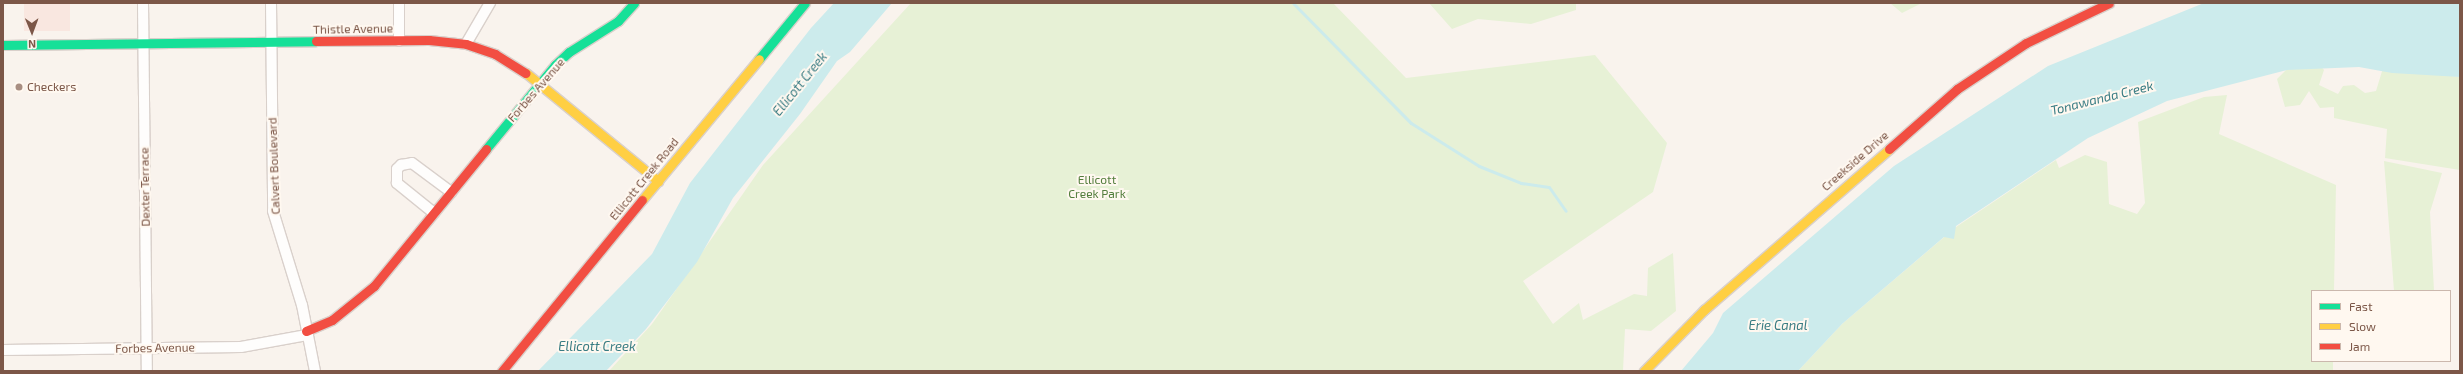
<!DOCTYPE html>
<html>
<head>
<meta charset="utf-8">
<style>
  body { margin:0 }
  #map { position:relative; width:2463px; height:374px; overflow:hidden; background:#f9f3ed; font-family:"Exo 2",sans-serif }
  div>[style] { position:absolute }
  .commercial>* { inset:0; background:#f9e7e0; transform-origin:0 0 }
  .green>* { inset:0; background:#e7f1d6 }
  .water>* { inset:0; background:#ccebec }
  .stream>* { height:3px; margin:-1.5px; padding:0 1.5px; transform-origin:1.5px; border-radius:1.5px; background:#ccebec }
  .roads { filter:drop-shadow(1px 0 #d9d0cb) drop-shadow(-1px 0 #d9d0cb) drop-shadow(0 1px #d9d0cb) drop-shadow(0 -1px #d9d0cb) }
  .street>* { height:10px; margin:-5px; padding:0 5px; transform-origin:5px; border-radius:5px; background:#fefdfc }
  .fast>* { height:9px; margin:-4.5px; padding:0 4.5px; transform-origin:4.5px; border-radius:4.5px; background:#16e098 }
  .slow>* { height:9px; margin:-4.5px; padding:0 4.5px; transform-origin:4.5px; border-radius:4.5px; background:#ffcf43 }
  .jam>* { height:9px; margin:-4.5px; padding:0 4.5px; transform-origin:4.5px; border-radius:4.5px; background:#f24e42 }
  .dots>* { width:11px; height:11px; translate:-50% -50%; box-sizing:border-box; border:2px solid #fff8f0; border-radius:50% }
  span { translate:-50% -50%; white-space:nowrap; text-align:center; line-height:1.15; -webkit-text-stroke:4px #fff8f0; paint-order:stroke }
  .street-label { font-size:12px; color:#7c5748 }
  .poi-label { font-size:12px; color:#7c5748 }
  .left { translate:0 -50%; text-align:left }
  .park-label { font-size:12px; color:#537d3c }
  .water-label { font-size:13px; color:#397c83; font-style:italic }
  .frame { position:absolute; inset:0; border:4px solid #7c5748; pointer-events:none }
  .legend { position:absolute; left:2311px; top:290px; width:140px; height:72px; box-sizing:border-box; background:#fff8f0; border:1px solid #cbb8ad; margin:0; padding:5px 7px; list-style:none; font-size:12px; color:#7c5748 }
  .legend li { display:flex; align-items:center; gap:8px; height:20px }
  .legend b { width:20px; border:1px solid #cbb8ad }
  .north { position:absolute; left:12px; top:12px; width:40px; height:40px; -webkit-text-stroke:3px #fff8f0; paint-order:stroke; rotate:179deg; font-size:11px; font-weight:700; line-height:16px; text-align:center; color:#7c5748 }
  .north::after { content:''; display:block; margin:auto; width:14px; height:18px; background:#7c5748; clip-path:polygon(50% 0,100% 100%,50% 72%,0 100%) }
</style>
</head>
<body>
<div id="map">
  <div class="commercial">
    <div style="left:24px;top:3px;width:46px;height:28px"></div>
  </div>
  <div class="green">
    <div style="clip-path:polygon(911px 3px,1333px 3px,1406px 78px,1595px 55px,1667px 143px,1653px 192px,1523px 281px,1553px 324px,1579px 303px,1583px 320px,1634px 294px,1647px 296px,1648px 268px,1673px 253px,1676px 311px,1651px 331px,1625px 329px,1623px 371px,609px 371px,652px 324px,763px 165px)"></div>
    <div style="clip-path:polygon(1429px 3px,1576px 3px,1576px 10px,1531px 24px,1478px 19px,1452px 29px)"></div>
    <div style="clip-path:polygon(1890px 3px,1922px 3px,1902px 13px)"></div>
    <div style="clip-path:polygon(2298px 58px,2317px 62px,2324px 70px,2319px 85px,2338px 94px,2343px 86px,2354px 85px,2365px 93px,2376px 91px,2383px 68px,2460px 77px,2460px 170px,2385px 158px,2387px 129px,2334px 118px,2334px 107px,2320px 108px,2309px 91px,2300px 105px,2285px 107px,2277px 79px)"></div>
    <div style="clip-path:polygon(2227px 95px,2219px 134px,2336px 185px,2334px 291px,2312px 291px,2312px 361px,2333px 361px,2333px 371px,1798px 371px,1842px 324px,1956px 227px,2056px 160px,2059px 168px,2085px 155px,2107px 162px,2109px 204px,2137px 214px,2145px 203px,2138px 122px,2204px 97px)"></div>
    <div style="clip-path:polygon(2384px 161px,2442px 173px,2430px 212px,2434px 291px,2394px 291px)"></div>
  </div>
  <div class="water">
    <div style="clip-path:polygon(834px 3px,892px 3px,850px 52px,837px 61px,800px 114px,733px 198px,697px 262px,646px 329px,606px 371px,538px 371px,652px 254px,690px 183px,811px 28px)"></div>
    <div style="clip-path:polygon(2204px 3px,2460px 3px,2460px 77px,2392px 73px,2359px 67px,2287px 70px,2167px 101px,2088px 138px,1956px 226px,1954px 239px,1944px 237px,1842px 324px,1798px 371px,1681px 371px,1713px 333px,1723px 313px,1894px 166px,2048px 66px)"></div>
  </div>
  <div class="stream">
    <div style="left:1293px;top:3px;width:168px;rotate:45.5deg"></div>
    <div style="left:1411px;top:123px;width:80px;rotate:32.3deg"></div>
    <div style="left:1479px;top:166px;width:45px;rotate:22deg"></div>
    <div style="left:1521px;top:183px;width:28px;rotate:8deg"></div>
    <div style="left:1549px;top:187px;width:29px;rotate:55deg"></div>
  </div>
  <div class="roads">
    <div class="street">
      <div style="left:143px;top:3px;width:368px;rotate:89.4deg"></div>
      <div style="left:271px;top:3px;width:208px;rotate:89.4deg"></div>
      <div style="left:273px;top:211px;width:98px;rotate:72.9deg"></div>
      <div style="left:302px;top:305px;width:67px;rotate:78.9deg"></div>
      <div style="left:399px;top:3px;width:38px;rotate:90deg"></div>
      <div style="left:466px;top:44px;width:48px;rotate:-59.7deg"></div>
      <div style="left:434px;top:213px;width:48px;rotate:-141deg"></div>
      <div style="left:397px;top:183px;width:14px;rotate:-90deg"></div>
      <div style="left:397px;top:169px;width:6px;rotate:-45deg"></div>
      <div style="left:401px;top:165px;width:11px;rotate:-10deg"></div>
      <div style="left:412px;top:163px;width:49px;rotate:36.6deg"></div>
      <div style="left:3px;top:350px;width:238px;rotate:-0.7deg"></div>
      <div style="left:241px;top:347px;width:67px;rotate:-10.3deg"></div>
    </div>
    <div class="fast">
      <div style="left:3px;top:45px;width:313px;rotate:-0.7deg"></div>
      <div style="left:759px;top:59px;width:72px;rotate:-50.6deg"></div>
      <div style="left:486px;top:149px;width:109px;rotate:-50.6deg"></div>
      <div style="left:555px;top:65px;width:19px;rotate:-43deg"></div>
      <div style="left:569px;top:52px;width:58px;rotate:-32.3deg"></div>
      <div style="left:618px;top:21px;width:24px;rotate:-48deg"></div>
    </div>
    <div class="slow">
      <div style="left:526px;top:73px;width:171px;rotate:39.3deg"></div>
      <div style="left:642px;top:200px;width:183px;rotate:-50.3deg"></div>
      <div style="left:1644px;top:371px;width:86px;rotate:-45.5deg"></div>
      <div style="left:1704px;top:310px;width:245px;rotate:-41deg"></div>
    </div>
    <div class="jam">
      <div style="left:316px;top:41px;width:113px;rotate:-0.5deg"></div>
      <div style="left:429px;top:40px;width:37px;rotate:6deg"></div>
      <div style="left:466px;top:44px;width:31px;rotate:19deg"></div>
      <div style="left:495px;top:54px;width:36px;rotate:32deg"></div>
      <div style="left:1889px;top:149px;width:91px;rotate:-41.4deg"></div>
      <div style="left:1957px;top:89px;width:83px;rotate:-33.7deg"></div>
      <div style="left:2026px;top:43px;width:92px;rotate:-25.7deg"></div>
      <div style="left:306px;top:331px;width:28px;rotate:-23deg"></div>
      <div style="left:332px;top:320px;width:54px;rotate:-39deg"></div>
      <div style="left:374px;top:286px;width:177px;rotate:-50.7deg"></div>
      <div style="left:502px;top:371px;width:221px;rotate:-50.7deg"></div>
    </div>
  </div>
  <div class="dots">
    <div style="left:19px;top:87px;background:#a88e82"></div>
  </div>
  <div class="street-label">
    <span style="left:353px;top:29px;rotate:-1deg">Thistle Avenue</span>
    <span style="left:536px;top:90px;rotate:-49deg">Forbes Avenue</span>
    <span style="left:1855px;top:161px;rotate:-41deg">Creekside Drive</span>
    <span style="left:274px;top:166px;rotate:-92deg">Calvert Boulevard</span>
    <span style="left:644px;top:179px;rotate:-51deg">Ellicott Creek Road</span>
    <span style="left:145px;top:187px;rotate:-91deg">Dexter Terrace</span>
    <span style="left:155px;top:348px;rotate:-1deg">Forbes Avenue</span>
  </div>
  <div class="poi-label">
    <span class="left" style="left:27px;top:87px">Checkers</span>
  </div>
  <div class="park-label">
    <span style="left:1097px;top:187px">Ellicott<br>Creek Park</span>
  </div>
  <div class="water-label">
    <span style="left:800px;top:84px;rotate:-51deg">Ellicott Creek</span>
    <span style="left:2102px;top:98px;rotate:-14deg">Tonawanda Creek</span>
    <span style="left:1778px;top:325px">Erie Canal</span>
    <span style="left:597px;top:346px">Ellicott Creek</span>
  </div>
  <div class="frame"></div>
  <ul class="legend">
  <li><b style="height:5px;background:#16e098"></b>Fast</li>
  <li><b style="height:5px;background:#ffcf43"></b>Slow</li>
  <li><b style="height:5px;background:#f24e42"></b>Jam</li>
  </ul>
  <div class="north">N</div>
</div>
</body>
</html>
